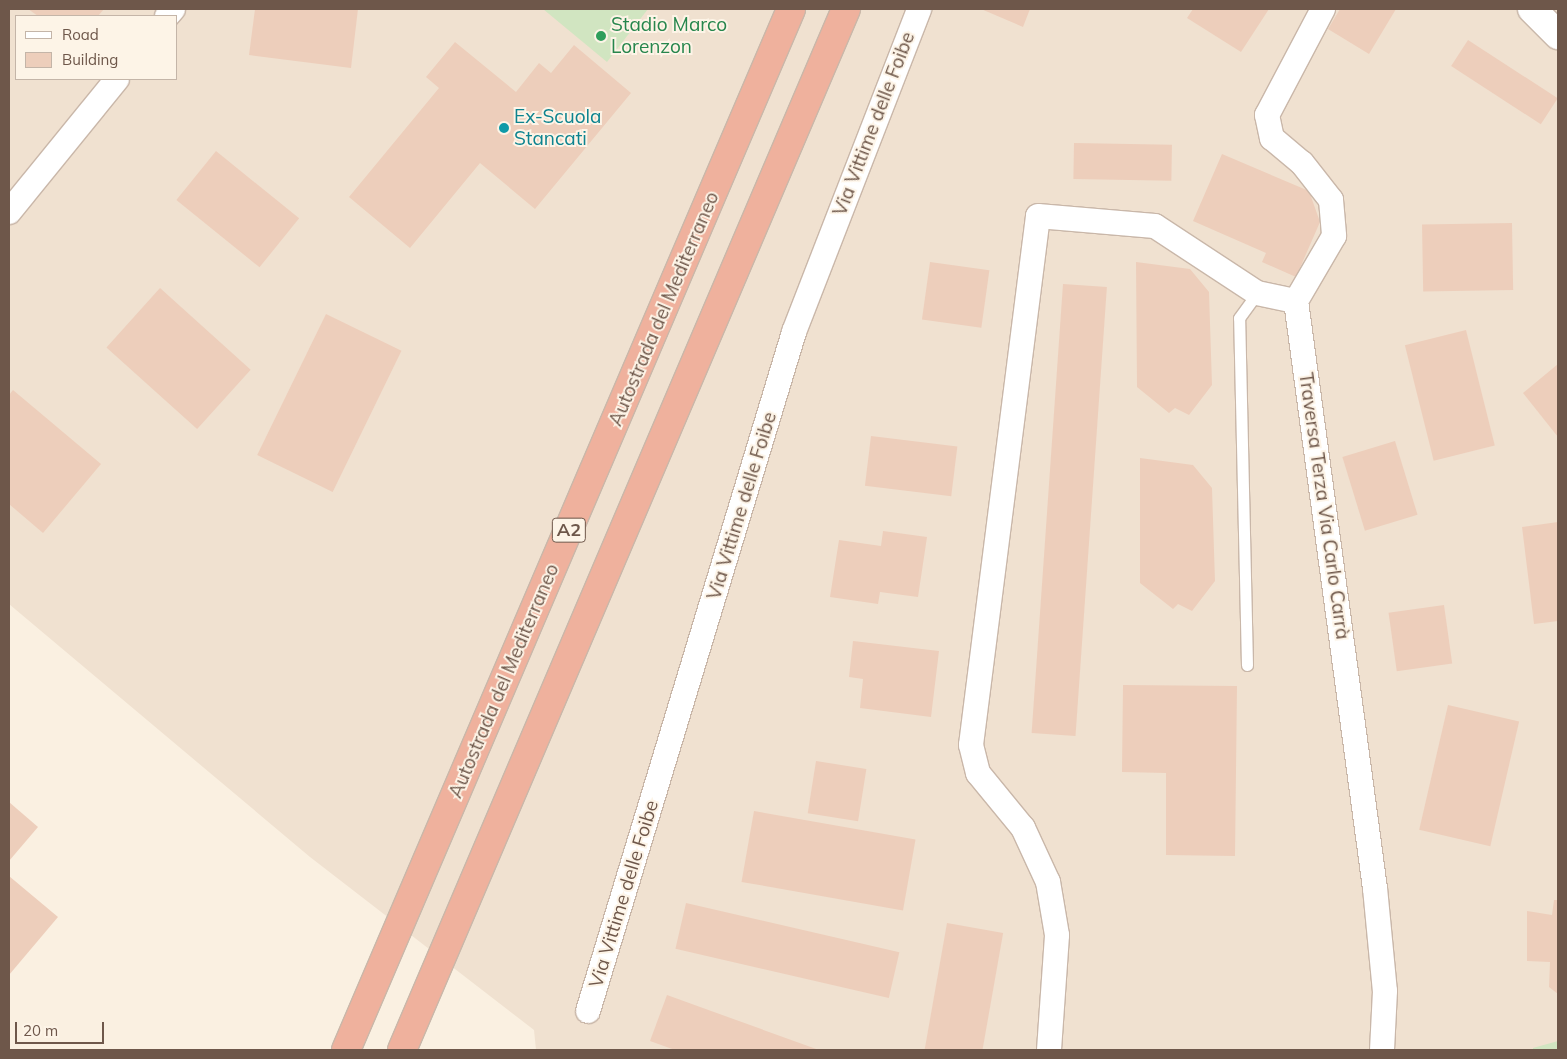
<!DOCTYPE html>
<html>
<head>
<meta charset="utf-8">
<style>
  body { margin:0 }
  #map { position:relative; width:1567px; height:1059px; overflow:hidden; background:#faf0e1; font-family:Mulish,sans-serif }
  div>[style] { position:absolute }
  .residential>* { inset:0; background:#f0e1d0 }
  .green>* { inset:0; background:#d1e5c1 }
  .building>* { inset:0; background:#edcebb; transform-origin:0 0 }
  .roads { filter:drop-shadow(1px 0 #c9b7a9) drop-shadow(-1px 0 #c9b7a9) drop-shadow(0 1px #c9b7a9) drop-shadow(0 -1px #c9b7a9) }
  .service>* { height:11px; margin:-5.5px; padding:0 5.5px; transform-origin:5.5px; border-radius:5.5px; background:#fff }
  .minor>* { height:24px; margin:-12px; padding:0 12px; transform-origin:12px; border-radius:12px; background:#fff }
  .secondary>* { height:28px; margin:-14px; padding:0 14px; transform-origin:14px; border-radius:14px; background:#fff }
  .motorway>* { height:28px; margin:-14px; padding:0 14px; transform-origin:14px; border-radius:14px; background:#efb19d }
  .dots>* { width:14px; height:14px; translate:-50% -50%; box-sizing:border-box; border:2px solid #fdf4e7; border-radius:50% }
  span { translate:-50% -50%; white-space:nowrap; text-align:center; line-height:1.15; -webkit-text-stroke:4px #fdf4e7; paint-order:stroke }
  .shield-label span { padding:1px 4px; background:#fdf4e7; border:1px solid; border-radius:4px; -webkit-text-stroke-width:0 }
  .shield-label { font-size:18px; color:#6e574a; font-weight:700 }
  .leisure-label { font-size:19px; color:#27864d }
  .left { translate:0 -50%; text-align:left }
  .culture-label { font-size:19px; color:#0d838f }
  .street-label { font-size:19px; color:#6e574a }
  .frame { position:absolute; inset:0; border:10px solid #6e574a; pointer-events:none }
  .legend { position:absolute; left:15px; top:15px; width:162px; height:65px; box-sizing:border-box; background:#fdf4e7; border:1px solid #c4b5a8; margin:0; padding:6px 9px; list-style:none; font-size:15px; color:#6e574a }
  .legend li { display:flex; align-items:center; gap:10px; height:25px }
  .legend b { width:25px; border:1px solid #c4b5a8 }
  .scale { position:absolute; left:15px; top:1022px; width:89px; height:22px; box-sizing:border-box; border:2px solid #6e574a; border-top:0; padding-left:6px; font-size:15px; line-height:18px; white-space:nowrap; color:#6e574a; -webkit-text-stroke:4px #fdf4e7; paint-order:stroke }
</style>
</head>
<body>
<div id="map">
  <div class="residential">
    <div style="clip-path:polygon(evenodd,9px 9px,1558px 9px,1558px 1050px,536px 1050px,534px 1030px,310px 857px,9px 604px,9px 9px,16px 16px,176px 16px,176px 79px,16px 79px,16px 16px)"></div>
  </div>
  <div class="green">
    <div style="clip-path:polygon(543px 9px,648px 9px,607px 62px)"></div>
    <div style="clip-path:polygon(1558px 1041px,1558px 1050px,1533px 1050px,1533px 1048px)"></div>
  </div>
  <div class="building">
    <div style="clip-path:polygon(28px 9px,104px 9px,98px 16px,38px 16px)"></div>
    <div style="clip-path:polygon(255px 9px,358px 9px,351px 68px,249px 55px)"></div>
    <div style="clip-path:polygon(981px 9px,1030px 9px,1023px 27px)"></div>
    <div style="clip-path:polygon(1193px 9px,1269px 9px,1241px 52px,1187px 18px)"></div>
    <div style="clip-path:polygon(1340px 9px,1396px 9px,1369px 54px,1328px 29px)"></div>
    <div style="left:1468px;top:40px;width:107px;height:31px;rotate:33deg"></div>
    <div style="clip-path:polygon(455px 42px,516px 92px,539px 63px,551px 73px,574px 45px,631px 93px,535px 209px,480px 163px,410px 248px,349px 197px,439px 88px,426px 77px)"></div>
    <div style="left:1074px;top:143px;width:98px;height:36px;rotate:1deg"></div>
    <div style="left:216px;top:151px;width:107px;height:63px;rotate:39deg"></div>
    <div style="clip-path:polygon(1222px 154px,1309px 191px,1320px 222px,1296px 277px,1262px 262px,1266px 253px,1193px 221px)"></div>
    <div style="left:1512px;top:223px;width:67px;height:90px;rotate:89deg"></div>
    <div style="left:930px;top:262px;width:60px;height:58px;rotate:8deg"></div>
    <div style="clip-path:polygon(1136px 262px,1190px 269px,1209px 292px,1212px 385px,1189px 415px,1175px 408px,1169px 413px,1137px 387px)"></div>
    <div style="left:1063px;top:284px;width:44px;height:450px;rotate:4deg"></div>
    <div style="left:160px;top:288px;width:122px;height:80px;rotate:42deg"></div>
    <div style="left:326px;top:314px;width:84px;height:157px;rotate:26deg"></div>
    <div style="left:1466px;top:330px;width:119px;height:63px;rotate:76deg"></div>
    <div style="clip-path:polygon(1558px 364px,1558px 437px,1523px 393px)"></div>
    <div style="clip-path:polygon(13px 390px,101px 464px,43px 533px,9px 504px,9px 395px)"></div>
    <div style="left:871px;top:436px;width:87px;height:50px;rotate:7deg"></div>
    <div style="left:1395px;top:441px;width:77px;height:55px;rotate:73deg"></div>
    <div style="clip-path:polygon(1140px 458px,1193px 465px,1212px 488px,1215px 581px,1192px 611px,1178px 604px,1173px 609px,1140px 583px)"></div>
    <div style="clip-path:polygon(1558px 522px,1558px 621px,1534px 624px,1522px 527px)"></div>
    <div style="clip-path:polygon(883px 531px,927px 537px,918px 597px,880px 592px,878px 604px,830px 597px,839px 540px,881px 546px)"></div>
    <div style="left:1444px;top:605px;width:59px;height:56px;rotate:82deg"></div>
    <div style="clip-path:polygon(853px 641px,939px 651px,931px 717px,860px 708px,863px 679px,849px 677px)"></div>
    <div style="clip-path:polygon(1123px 685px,1237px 686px,1235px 856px,1166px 855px,1166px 773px,1122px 772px)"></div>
    <div style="left:1448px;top:705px;width:73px;height:128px;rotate:13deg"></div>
    <div style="left:816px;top:761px;width:51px;height:53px;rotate:9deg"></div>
    <div style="clip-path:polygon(9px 802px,38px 827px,9px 861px)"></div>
    <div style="left:754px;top:811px;width:164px;height:72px;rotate:10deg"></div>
    <div style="clip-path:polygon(9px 876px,58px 917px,9px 975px)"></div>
    <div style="clip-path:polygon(1554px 900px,1558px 900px,1558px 994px,1549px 987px,1550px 962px,1527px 961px,1527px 911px,1552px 915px)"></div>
    <div style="left:686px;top:903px;width:219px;height:47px;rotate:13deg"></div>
    <div style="left:947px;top:923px;width:57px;height:129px;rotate:10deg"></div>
    <div style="clip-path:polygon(667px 995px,819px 1050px,675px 1050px,650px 1041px)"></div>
  </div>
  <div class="roads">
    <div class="service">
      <div style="left:1247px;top:665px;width:347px;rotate:-91.3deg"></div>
      <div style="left:1239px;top:318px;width:31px;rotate:-54deg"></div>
    </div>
    <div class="minor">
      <div style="left:1323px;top:9px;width:120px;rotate:117.8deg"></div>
      <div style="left:1267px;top:115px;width:24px;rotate:78deg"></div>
      <div style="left:1272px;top:138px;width:39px;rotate:40deg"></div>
      <div style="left:1302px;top:163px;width:47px;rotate:51.9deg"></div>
      <div style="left:1331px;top:200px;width:36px;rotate:85deg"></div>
      <div style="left:1334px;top:236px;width:75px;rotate:120.3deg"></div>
      <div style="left:1296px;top:301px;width:592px;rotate:82.34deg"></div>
      <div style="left:1375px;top:888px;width:103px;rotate:84.5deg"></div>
      <div style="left:1385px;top:991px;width:59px;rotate:92.9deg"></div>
      <div style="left:167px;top:16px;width:9px;rotate:-49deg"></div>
      <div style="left:9px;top:212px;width:171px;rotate:-50.9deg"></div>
      <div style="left:588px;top:1011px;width:710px;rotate:-73.12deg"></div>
      <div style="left:794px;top:332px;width:346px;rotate:-68.8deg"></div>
      <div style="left:1049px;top:1050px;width:115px;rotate:-86deg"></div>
      <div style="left:1057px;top:935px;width:54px;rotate:-99.6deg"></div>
      <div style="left:1048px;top:882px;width:60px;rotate:-114.8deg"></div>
      <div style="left:1023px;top:828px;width:71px;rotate:-129.3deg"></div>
      <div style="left:978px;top:773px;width:29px;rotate:-104deg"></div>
      <div style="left:971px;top:745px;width:533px;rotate:-82.78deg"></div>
      <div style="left:1038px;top:216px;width:117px;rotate:4.9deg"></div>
      <div style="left:1155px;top:226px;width:122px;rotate:33.3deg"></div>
      <div style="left:1257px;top:293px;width:40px;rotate:12deg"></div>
    </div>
    <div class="secondary">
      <div style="left:1532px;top:9px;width:37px;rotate:45deg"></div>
    </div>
    <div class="motorway">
      <div style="left:346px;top:1050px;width:1132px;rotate:-66.85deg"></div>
      <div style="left:402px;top:1050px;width:1132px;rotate:-66.9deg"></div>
    </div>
  </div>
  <div class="dots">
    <div style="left:601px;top:36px;background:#2e9e5b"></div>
    <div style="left:504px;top:128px;background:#0f9aa8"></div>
  </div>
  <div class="shield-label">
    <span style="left:569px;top:530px">A2</span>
  </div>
  <div class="leisure-label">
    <span class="left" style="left:611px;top:36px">Stadio Marco<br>Lorenzon</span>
  </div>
  <div class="culture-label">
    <span class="left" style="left:514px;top:128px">Ex-Scuola<br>Stancati</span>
  </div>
  <div class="street-label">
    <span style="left:874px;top:124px;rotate:-69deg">Via Vittime delle Foibe</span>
    <span style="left:664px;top:309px;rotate:-67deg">Autostrada del Mediterraneo</span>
    <span style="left:742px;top:506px;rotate:-73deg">Via Vittime delle Foibe</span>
    <span style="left:1324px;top:506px;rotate:82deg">Traversa Terza Via Carlo Carrà</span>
    <span style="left:504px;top:681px;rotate:-67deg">Autostrada del Mediterraneo</span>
    <span style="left:624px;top:894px;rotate:-73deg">Via Vittime delle Foibe</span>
  </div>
  <div class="frame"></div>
  <ul class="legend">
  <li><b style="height:6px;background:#fff"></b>Road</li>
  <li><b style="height:14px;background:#edcebb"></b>Building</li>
  </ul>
  <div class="scale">20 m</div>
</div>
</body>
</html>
